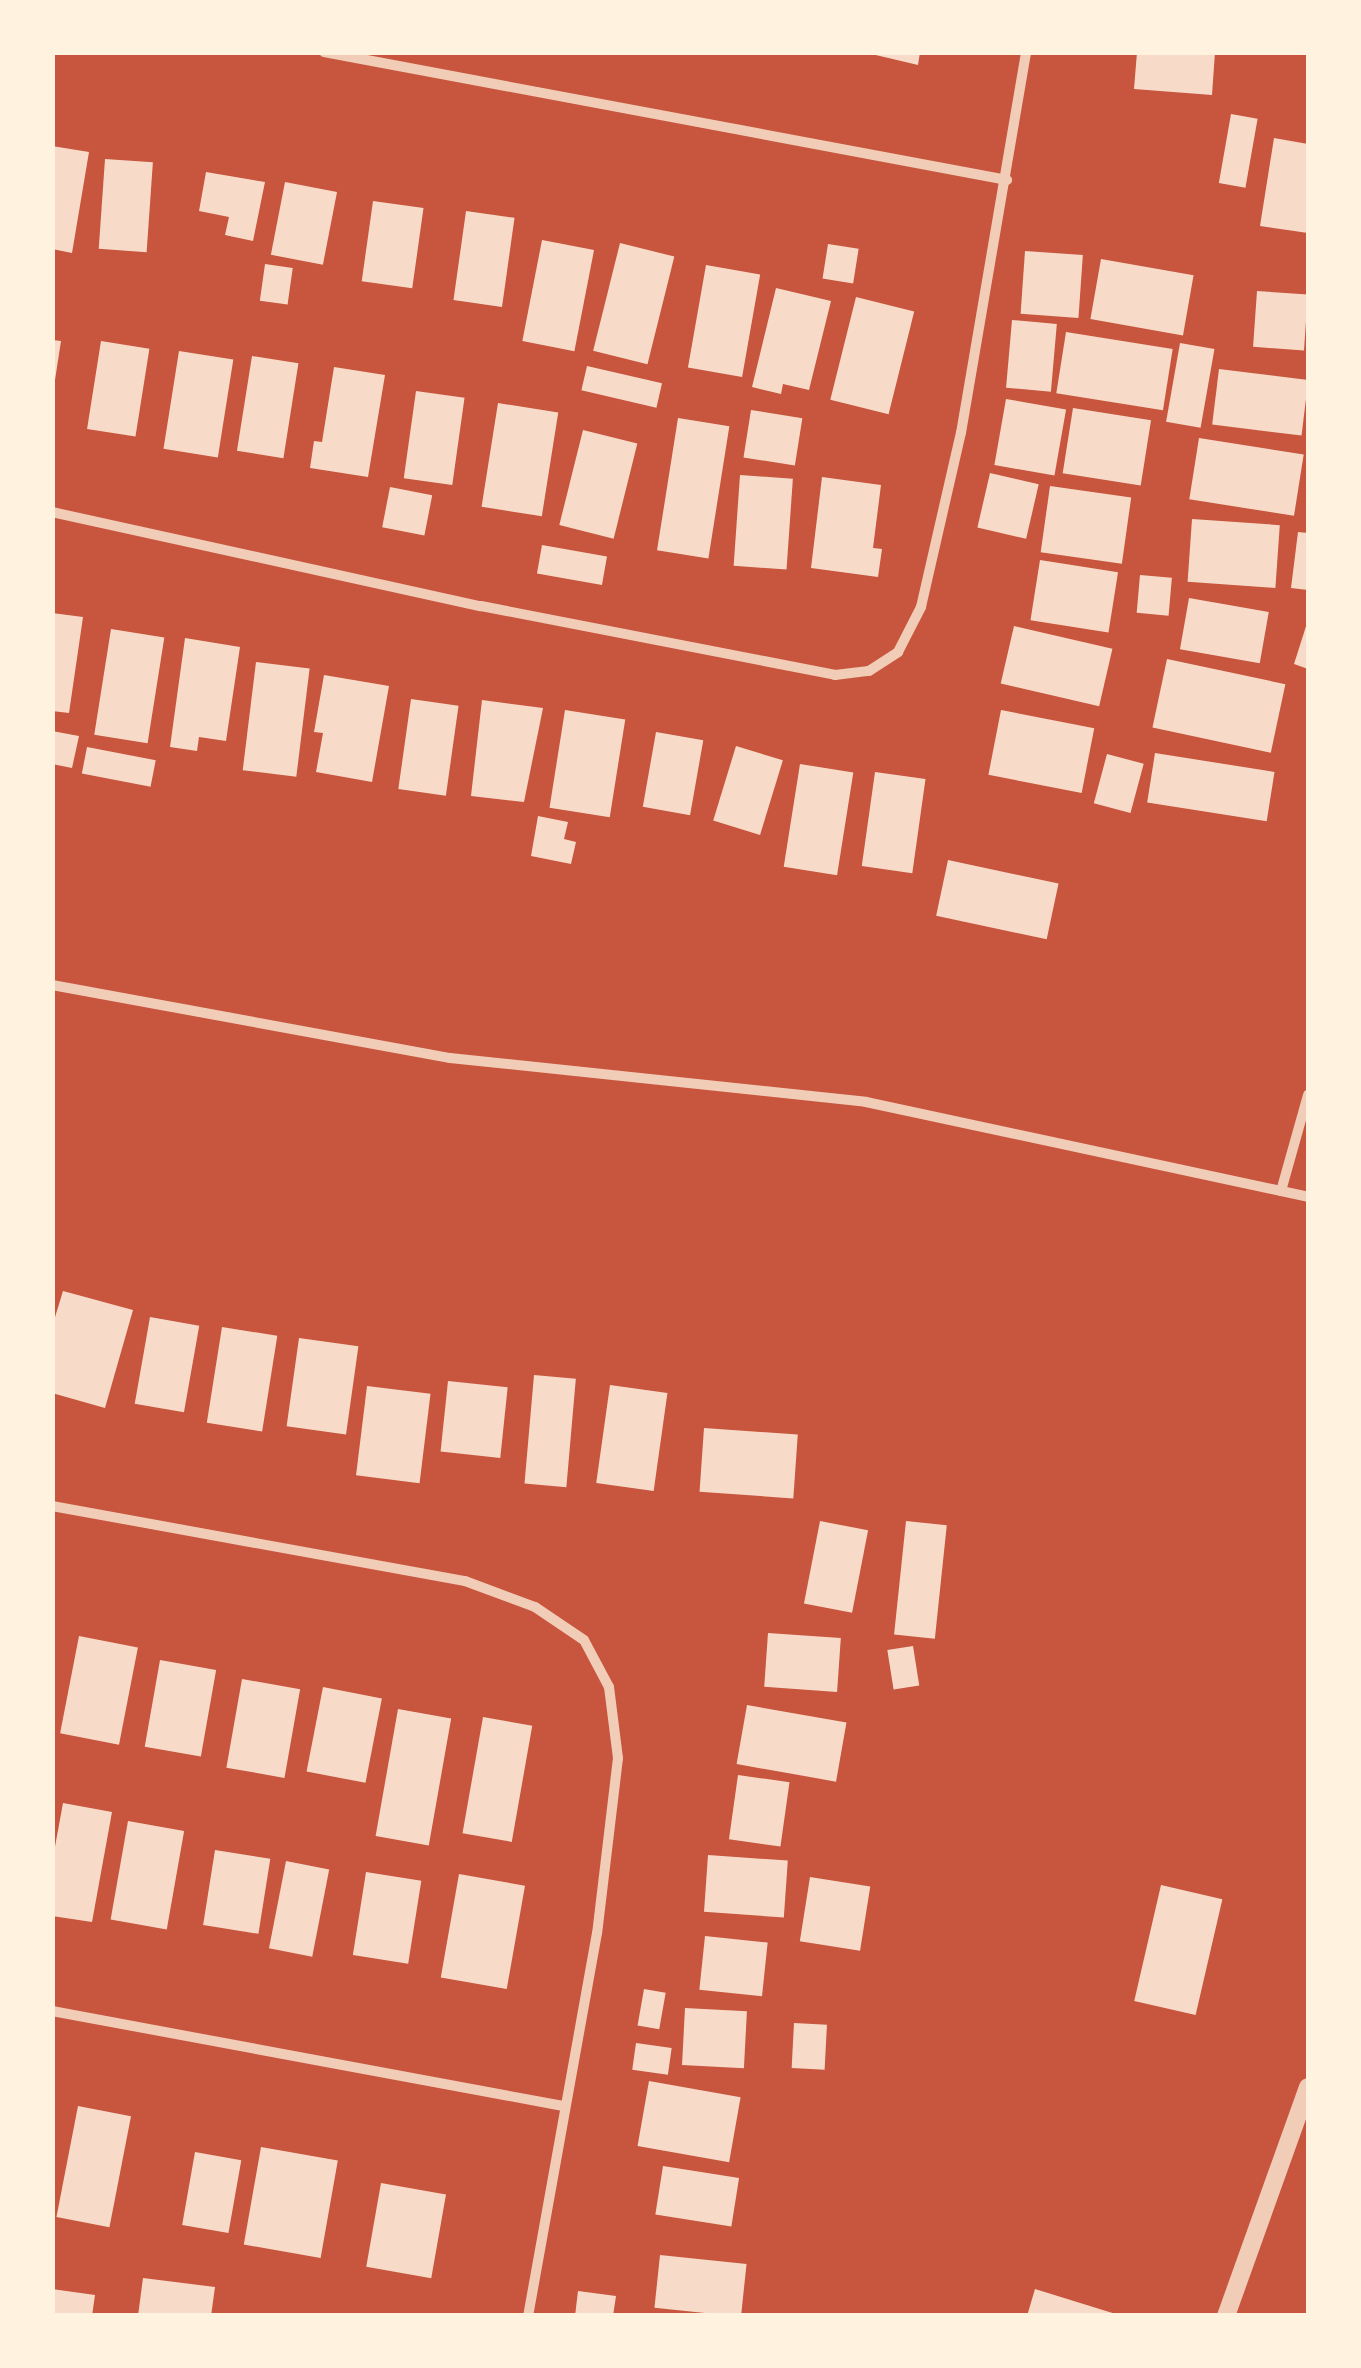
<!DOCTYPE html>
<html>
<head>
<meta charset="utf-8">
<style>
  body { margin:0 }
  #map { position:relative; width:1361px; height:2368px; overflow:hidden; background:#c8553d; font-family:Rubik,sans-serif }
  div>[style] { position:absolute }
  .building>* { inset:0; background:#f7dbc8; transform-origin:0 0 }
  .minor>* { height:10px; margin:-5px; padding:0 5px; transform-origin:5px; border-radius:5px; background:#f1ccb7 }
  .tertiary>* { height:18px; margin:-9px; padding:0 9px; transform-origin:9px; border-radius:9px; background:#f1ccb7 }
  span { translate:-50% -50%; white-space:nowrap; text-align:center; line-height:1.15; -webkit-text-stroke:10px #fff3e0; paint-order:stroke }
  .frame { position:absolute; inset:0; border:55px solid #fff3e0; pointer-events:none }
</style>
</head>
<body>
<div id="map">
  <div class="building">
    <div style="clip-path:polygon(863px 52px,920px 52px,918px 65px)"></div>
    <div style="clip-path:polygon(1137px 52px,1215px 52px,1212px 95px,1134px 89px)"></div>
    <div style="left:1231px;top:114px;width:27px;height:70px;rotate:10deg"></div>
    <div style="clip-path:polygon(1274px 138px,1308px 144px,1308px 233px,1260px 226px)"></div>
    <div style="clip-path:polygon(52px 146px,89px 152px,72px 253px,52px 249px)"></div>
    <div style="left:105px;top:159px;width:48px;height:90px;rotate:4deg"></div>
    <div style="clip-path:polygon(206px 172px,265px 182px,253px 241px,225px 235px,229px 217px,199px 211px)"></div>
    <div style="left:285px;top:182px;width:53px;height:74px;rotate:11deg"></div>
    <div style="left:373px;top:201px;width:51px;height:81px;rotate:8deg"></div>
    <div style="left:466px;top:211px;width:49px;height:90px;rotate:8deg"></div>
    <div style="left:542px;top:240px;width:53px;height:103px;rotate:11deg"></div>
    <div style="left:620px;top:243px;width:56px;height:111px;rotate:14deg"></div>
    <div style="left:828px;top:244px;width:31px;height:35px;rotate:9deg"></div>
    <div style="left:1025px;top:251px;width:58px;height:63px;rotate:4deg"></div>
    <div style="left:1101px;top:259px;width:94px;height:61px;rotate:10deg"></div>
    <div style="left:265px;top:264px;width:28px;height:37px;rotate:8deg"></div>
    <div style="left:706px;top:265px;width:55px;height:104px;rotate:10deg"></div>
    <div style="clip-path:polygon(776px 288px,831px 301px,809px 390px,783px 384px,781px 394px,752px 387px)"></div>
    <div style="left:1257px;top:291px;width:51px;height:56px;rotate:4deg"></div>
    <div style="left:856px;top:297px;width:60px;height:106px;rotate:14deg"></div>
    <div style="left:1012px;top:320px;width:45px;height:68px;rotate:5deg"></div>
    <div style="left:1066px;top:332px;width:108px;height:62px;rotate:9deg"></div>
    <div style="clip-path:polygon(52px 340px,61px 341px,55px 380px,52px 380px)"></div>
    <div style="left:101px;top:341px;width:49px;height:89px;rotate:9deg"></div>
    <div style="left:1180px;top:343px;width:35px;height:80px;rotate:10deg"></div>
    <div style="left:179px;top:351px;width:55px;height:99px;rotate:9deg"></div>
    <div style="left:252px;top:356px;width:47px;height:96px;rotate:9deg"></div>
    <div style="left:587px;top:366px;width:77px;height:25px;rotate:13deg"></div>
    <div style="clip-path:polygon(334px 367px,385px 375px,368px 477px,310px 468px,314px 441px,322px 442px)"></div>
    <div style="left:1219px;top:369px;width:90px;height:56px;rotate:7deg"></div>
    <div style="left:416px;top:391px;width:49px;height:88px;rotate:8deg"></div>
    <div style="left:1006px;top:399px;width:61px;height:67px;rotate:10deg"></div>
    <div style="left:498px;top:403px;width:61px;height:105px;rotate:9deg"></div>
    <div style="left:1073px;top:408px;width:79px;height:66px;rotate:9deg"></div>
    <div style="left:751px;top:410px;width:52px;height:48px;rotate:9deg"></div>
    <div style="left:678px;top:418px;width:52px;height:134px;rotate:9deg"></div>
    <div style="left:583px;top:430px;width:56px;height:98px;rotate:14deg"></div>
    <div style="left:1199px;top:438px;width:106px;height:62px;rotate:9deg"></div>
    <div style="left:990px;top:473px;width:50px;height:56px;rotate:13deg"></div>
    <div style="left:740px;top:475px;width:53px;height:91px;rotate:4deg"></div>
    <div style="clip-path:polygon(822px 477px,881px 485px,873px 548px,882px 549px,878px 577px,811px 568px)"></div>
    <div style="left:1050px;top:486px;width:82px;height:67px;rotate:8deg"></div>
    <div style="left:390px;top:487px;width:43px;height:41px;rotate:11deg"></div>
    <div style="left:1192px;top:519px;width:88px;height:63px;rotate:4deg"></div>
    <div style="clip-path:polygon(1298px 532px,1308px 533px,1308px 590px,1291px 588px)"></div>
    <div style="left:542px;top:545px;width:66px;height:29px;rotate:10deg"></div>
    <div style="left:1040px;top:560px;width:79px;height:61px;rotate:9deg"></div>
    <div style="left:1140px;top:575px;width:32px;height:38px;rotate:5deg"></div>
    <div style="left:1189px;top:598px;width:81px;height:52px;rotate:10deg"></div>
    <div style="clip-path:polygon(52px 613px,83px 617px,69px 713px,52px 711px)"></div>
    <div style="clip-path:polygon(1308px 620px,1308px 669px,1294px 664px)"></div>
    <div style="left:1014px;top:626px;width:101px;height:59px;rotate:13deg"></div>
    <div style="left:111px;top:629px;width:54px;height:107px;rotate:9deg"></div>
    <div style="clip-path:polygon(185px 638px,240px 647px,226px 741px,199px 737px,197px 751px,170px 747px)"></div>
    <div style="left:1167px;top:659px;width:121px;height:70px;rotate:12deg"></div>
    <div style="left:256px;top:662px;width:54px;height:109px;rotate:7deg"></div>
    <div style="clip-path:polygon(324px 675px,389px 686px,372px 782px,316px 772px,323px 733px,314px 732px)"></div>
    <div style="left:411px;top:699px;width:48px;height:91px;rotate:8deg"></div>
    <div style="clip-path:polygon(482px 700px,543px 708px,524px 802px,471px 796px)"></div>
    <div style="left:565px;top:710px;width:61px;height:99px;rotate:9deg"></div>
    <div style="left:1001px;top:710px;width:95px;height:66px;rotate:11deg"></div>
    <div style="clip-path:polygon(52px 731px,79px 736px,72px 768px,52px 764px)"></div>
    <div style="left:656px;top:732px;width:48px;height:76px;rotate:10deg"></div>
    <div style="left:736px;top:746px;width:49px;height:78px;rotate:17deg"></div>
    <div style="left:87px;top:747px;width:70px;height:27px;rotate:11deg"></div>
    <div style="left:1155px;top:753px;width:121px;height:50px;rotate:9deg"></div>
    <div style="left:1107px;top:754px;width:38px;height:51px;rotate:15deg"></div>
    <div style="left:800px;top:764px;width:54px;height:104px;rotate:9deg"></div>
    <div style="left:875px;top:772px;width:51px;height:95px;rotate:8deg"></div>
    <div style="clip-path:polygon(538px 816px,568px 822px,564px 839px,576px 842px,571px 864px,531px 856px)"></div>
    <div style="left:948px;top:860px;width:113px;height:57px;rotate:12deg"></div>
    <div style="clip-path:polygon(63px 1291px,133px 1310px,105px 1408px,52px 1393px,52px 1327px)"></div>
    <div style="left:150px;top:1317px;width:50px;height:88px;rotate:10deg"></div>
    <div style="left:222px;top:1327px;width:56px;height:97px;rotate:9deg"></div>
    <div style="left:299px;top:1338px;width:60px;height:89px;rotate:8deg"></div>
    <div style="left:534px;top:1375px;width:42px;height:109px;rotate:5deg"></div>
    <div style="left:448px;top:1381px;width:60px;height:71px;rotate:6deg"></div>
    <div style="left:610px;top:1385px;width:58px;height:99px;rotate:8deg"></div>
    <div style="left:367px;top:1386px;width:64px;height:90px;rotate:7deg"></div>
    <div style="left:704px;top:1428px;width:94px;height:64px;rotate:4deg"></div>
    <div style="left:820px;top:1521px;width:49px;height:84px;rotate:11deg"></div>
    <div style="left:906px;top:1521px;width:41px;height:114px;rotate:6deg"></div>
    <div style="left:768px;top:1633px;width:73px;height:54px;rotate:4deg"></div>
    <div style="left:79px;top:1636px;width:60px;height:99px;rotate:11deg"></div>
    <div style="left:913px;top:1646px;width:40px;height:26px;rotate:81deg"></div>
    <div style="left:160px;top:1660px;width:57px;height:88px;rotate:10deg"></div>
    <div style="left:242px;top:1679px;width:59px;height:90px;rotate:10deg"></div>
    <div style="left:323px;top:1687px;width:60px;height:86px;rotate:11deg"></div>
    <div style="left:747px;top:1705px;width:101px;height:60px;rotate:10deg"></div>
    <div style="left:398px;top:1709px;width:54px;height:129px;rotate:10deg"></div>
    <div style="left:483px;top:1717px;width:50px;height:118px;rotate:10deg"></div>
    <div style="left:738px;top:1775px;width:52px;height:65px;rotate:8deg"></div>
    <div style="clip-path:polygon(63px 1803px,112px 1812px,92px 1922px,52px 1916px,52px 1863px)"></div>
    <div style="left:128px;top:1821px;width:57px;height:100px;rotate:10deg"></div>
    <div style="left:215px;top:1850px;width:56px;height:76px;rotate:9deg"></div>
    <div style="left:708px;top:1855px;width:80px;height:57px;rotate:4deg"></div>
    <div style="left:286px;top:1861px;width:44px;height:89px;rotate:11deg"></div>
    <div style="left:366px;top:1872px;width:56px;height:84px;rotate:9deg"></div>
    <div style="left:459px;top:1874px;width:67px;height:105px;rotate:10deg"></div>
    <div style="left:810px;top:1877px;width:61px;height:65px;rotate:9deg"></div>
    <div style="left:1161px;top:1885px;width:63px;height:119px;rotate:13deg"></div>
    <div style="left:705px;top:1936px;width:63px;height:54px;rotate:6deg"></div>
    <div style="left:644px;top:1989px;width:22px;height:37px;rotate:10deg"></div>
    <div style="left:685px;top:2008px;width:62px;height:57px;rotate:3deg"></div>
    <div style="left:794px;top:2023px;width:33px;height:45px;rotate:3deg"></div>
    <div style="left:636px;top:2043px;width:36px;height:27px;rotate:8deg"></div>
    <div style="left:649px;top:2081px;width:93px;height:66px;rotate:10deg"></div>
    <div style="left:78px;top:2106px;width:54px;height:113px;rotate:11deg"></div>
    <div style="left:261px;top:2147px;width:78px;height:99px;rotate:10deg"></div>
    <div style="left:195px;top:2152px;width:47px;height:74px;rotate:10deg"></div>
    <div style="left:663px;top:2166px;width:77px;height:49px;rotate:9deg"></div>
    <div style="left:381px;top:2183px;width:66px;height:85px;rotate:10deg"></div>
    <div style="left:660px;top:2255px;width:87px;height:53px;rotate:6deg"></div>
    <div style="clip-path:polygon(143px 2278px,215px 2287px,211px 2316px,138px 2316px)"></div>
    <div style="clip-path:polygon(52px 2289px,95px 2295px,92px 2316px,52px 2316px)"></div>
    <div style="clip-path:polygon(1035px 2289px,1119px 2315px,1119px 2316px,1027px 2316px)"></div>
    <div style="clip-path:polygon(578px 2291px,616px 2296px,613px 2316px,575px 2316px)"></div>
  </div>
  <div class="minor">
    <div style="left:324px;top:52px;width:695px;rotate:10.61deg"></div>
    <div style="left:52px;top:512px;width:439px;rotate:12.4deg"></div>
    <div style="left:481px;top:606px;width:361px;rotate:11deg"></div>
    <div style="left:835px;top:675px;width:34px;rotate:-7deg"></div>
    <div style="left:869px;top:671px;width:35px;rotate:-33deg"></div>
    <div style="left:898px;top:652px;width:51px;rotate:-62.9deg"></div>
    <div style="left:921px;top:607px;width:179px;rotate:-77.1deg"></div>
    <div style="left:961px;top:433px;width:387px;rotate:-80.3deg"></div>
    <div style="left:52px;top:985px;width:405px;rotate:10.4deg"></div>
    <div style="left:450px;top:1058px;width:418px;rotate:6deg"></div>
    <div style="left:866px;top:1102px;width:452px;rotate:12.1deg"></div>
    <div style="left:1281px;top:1191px;width:100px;rotate:-74.3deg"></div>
    <div style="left:52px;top:1506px;width:420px;rotate:10.3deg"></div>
    <div style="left:465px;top:1581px;width:75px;rotate:20.4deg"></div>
    <div style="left:535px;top:1607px;width:59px;rotate:34deg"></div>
    <div style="left:584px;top:1640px;width:53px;rotate:62deg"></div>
    <div style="left:609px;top:1687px;width:72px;rotate:82.8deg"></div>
    <div style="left:618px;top:1758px;width:176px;rotate:96.8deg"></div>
    <div style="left:597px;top:1933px;width:389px;rotate:100.2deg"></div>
    <div style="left:52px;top:2011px;width:520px;rotate:10.53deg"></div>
  </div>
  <div class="tertiary">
    <div style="left:1226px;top:2316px;width:243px;rotate:-70.3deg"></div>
  </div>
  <div class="frame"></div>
</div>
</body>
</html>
